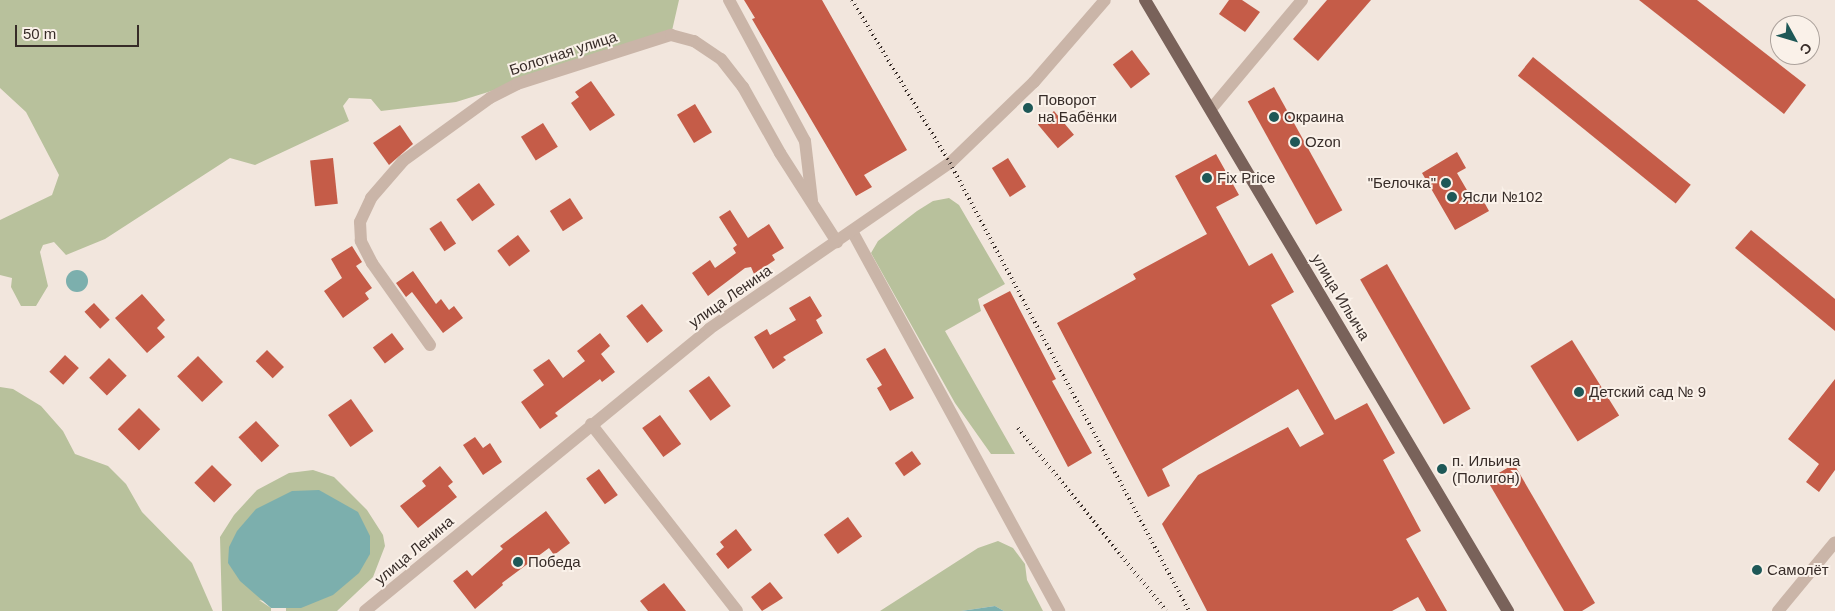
<!DOCTYPE html>
<html>
<head>
<meta charset="utf-8">
<style>
  body { margin:0 }
  #map { position:relative; width:1835px; height:611px; overflow:hidden; background:#f2e6dd; font-family:Arial,sans-serif }
  div>[style] { position:absolute }
  .green>* { inset:0; background:#b8c19c }
  .water>* { inset:0; background:#7cafad }
  .round { border-radius:50% }
  .building>* { inset:0; background:#c55c48; transform-origin:0 0 }
  .minor>* { height:12px; margin:-6px; padding:0 6px; transform-origin:6px; border-radius:6px; background:#cab5a8 }
  .major>* { height:12px; margin:-6px; padding:0 6px; transform-origin:6px; border-radius:6px; background:#79625a }
  .rail>* { height:4px; margin-top:-2px; transform-origin:0; background:repeating-linear-gradient(90deg,#372c28 0 1px,transparent 0 5px) }
  .dots>* { width:14px; height:14px; translate:-50% -50%; box-sizing:border-box; border:2px solid #faf1e9; border-radius:50% }
  span { translate:-50% -50%; white-space:nowrap; text-align:center; line-height:1.15; -webkit-text-stroke:4px #faf1e9; paint-order:stroke }
  .street-label { font-size:15px; color:#372c28 }
  .poi-label { font-size:15px; color:#372c28 }
  .left { translate:0 -50%; text-align:left }
  .right { translate:-100% -50%; text-align:right }
  .north { position:absolute; left:1770px; top:15px; width:50px; height:50px; box-sizing:border-box; background:#faf1e9; border:1px solid #aca29c; border-radius:50%; rotate:129deg; font-size:14px; font-weight:700; line-height:20px; text-align:center; color:#372c28 }
  .north::after { content:''; display:block; margin:auto; width:18px; height:22px; background:#1e5857; clip-path:polygon(50% 0,100% 100%,50% 72%,0 100%) }
  .scale { position:absolute; left:15px; top:25px; width:124px; height:22px; box-sizing:border-box; border:2px solid #372c28; border-top:0; padding-left:6px; font-size:15px; line-height:18px; white-space:nowrap; color:#372c28; -webkit-text-stroke:4px #faf1e9; paint-order:stroke }
</style>
</head>
<body>
<div id="map">
  <div class="green">
    <div style="clip-path:polygon(0 0,679px 0,671px 35px,456px 102px,381px 111px,371px 99px,349px 98px,343px 106px,349px 121px,255px 165px,230px 158px,105px 239px,66px 255px,54px 242px,43px 245px,40px 252px,48px 286px,36px 306px,21px 306px,11px 287px,12px 278px,0 275px,0 220px,52px 195px,59px 175px,26px 112px,0 88px)"></div>
    <div style="clip-path:polygon(949px 198px,959px 205px,1005px 284px,978px 299px,981px 311px,945px 331px,1015px 454px,991px 454px,955px 403px,871px 253px,878px 241px,917px 211px,933px 201px)"></div>
    <div style="clip-path:polygon(0 387px,13px 389px,41px 406px,63px 431px,75px 454px,108px 466px,126px 484px,142px 512px,192px 563px,213px 611px,0 611px)"></div>
    <div style="clip-path:polygon(313px 470px,334px 477px,367px 510px,383px 535px,385px 546px,373px 577px,337px 611px,286px 611px,286px 608px,301px 608px,259px 600px,271px 608px,271px 611px,222px 611px,220px 537px,234px 515px,257px 490px,289px 473px)"></div>
    <div style="clip-path:polygon(998px 541px,1013px 548px,1025px 564px,1027px 580px,1043px 611px,1004px 611px,995px 606px,961px 611px,880px 611px,978px 548px)"></div>
  </div>
  <div class="water">
    <div class="round" style="left:66px;top:270px;width:22px;height:22px"></div>
    <div style="clip-path:polygon(319px 490px,358px 512px,370px 536px,370px 554px,359px 573px,333px 595px,301px 608px,271px 608px,240px 581px,228px 563px,229px 547px,237px 531px,256px 509px,292px 491px)"></div>
    <div style="clip-path:polygon(995px 606px,1004px 611px,961px 611px)"></div>
  </div>
  <div class="building">
    <div style="clip-path:polygon(744px 0,822px 0,907px 150px,864px 175px,872px 187px,856px 196px,752px 19px,755px 18px)"></div>
    <div style="clip-path:polygon(1229px 0,1242px 0,1260px 12px,1245px 32px,1219px 14px)"></div>
    <div style="clip-path:polygon(1327px 0,1371px 0,1318px 61px,1293px 39px)"></div>
    <div style="clip-path:polygon(1639px 0,1697px 0,1806px 85px,1784px 114px)"></div>
    <div style="left:1132px;top:50px;width:30px;height:24px;rotate:53deg"></div>
    <div style="left:1533px;top:57px;width:203px;height:24px;rotate:39deg"></div>
    <div style="clip-path:polygon(591px 81px,615px 115px,590px 131px,571px 103px,579px 97px,575px 92px)"></div>
    <div style="left:1274px;top:87px;width:141px;height:30px;rotate:61deg"></div>
    <div style="left:695px;top:104px;width:33px;height:21px;rotate:59deg"></div>
    <div style="left:1054px;top:111px;width:31px;height:21px;rotate:50deg"></div>
    <div style="left:543px;top:123px;width:28px;height:26px;rotate:58deg"></div>
    <div style="clip-path:polygon(400px 125px,413px 144px,389px 165px,373px 143px)"></div>
    <div style="clip-path:polygon(1457px 152px,1466px 168px,1457px 173px,1471px 197px,1479px 193px,1489px 211px,1455px 230px,1422px 173px)"></div>
    <div style="clip-path:polygon(1216px 154px,1239px 195px,1216px 207px,1249px 266px,1272px 253px,1294px 292px,1271px 305px,1335px 420px,1367px 403px,1395px 453px,1383px 460px,1421px 531px,1406px 539px,1447px 611px,1426px 611px,1418px 597px,1392px 611px,1207px 611px,1162px 524px,1198px 475px,1288px 427px,1300px 447px,1324px 434px,1298px 389px,1162px 469px,1170px 486px,1148px 497px,1057px 323px,1136px 279px,1133px 274px,1207px 234px,1175px 176px)"></div>
    <div style="left:333px;top:158px;width:46px;height:23px;rotate:84deg"></div>
    <div style="left:1008px;top:158px;width:34px;height:19px;rotate:58deg"></div>
    <div style="left:479px;top:183px;width:27px;height:28px;rotate:54deg"></div>
    <div style="left:570px;top:198px;width:24px;height:24px;rotate:57deg"></div>
    <div style="clip-path:polygon(730px 210px,748px 238px,769px 224px,784px 248px,772px 255px,775px 260px,754px 274px,751px 267px,745px 268px,708px 296px,692px 273px,710px 260px,715px 268px,736px 253px,733px 248px,737px 245px,719px 217px)"></div>
    <div style="left:441px;top:221px;width:27px;height:14px;rotate:56deg"></div>
    <div style="clip-path:polygon(1751px 230px,1835px 299px,1835px 331px,1735px 248px)"></div>
    <div style="left:518px;top:235px;width:20px;height:26px;rotate:53deg"></div>
    <div style="clip-path:polygon(352px 246px,362px 262px,356px 266px,372px 288px,365px 293px,369px 299px,343px 318px,324px 291px,342px 278px,331px 259px)"></div>
    <div style="left:1387px;top:264px;width:167px;height:31px;rotate:60deg"></div>
    <div style="clip-path:polygon(413px 271px,436px 304px,441px 299px,449px 310px,454px 306px,463px 318px,443px 333px,412px 292px,406px 297px,396px 283px)"></div>
    <div style="clip-path:polygon(1010px 291px,1056px 379px,1052px 381px,1092px 453px,1068px 467px,983px 305px)"></div>
    <div style="clip-path:polygon(142px 294px,165px 320px,157px 328px,165px 337px,147px 353px,115px 318px)"></div>
    <div style="clip-path:polygon(810px 296px,822px 316px,816px 320px,823px 333px,783px 357px,786px 360px,773px 369px,754px 337px,767px 329px,770px 335px,796px 320px,789px 308px)"></div>
    <div style="left:94px;top:303px;width:23px;height:13px;rotate:47deg"></div>
    <div style="left:642px;top:304px;width:34px;height:20px;rotate:52deg"></div>
    <div style="left:392px;top:333px;width:20px;height:24px;rotate:53deg"></div>
    <div style="clip-path:polygon(600px 333px,610px 346px,601px 354px,615px 372px,602px 382px,600px 379px,555px 413px,558px 416px,540px 429px,521px 402px,544px 385px,533px 370px,549px 359px,563px 378px,585px 361px,577px 351px)"></div>
    <div style="left:1572px;top:340px;width:89px;height:49px;rotate:58deg"></div>
    <div style="clip-path:polygon(885px 348px,914px 398px,890px 411px,877px 388px,882px 385px,866px 359px)"></div>
    <div style="left:267px;top:350px;width:24px;height:16px;rotate:45deg"></div>
    <div style="left:65px;top:355px;width:19px;height:23px;rotate:43deg"></div>
    <div style="left:198px;top:356px;width:36px;height:29px;rotate:46deg"></div>
    <div style="left:109px;top:358px;width:25px;height:28px;rotate:45deg"></div>
    <div style="left:709px;top:376px;width:37px;height:25px;rotate:54deg"></div>
    <div style="clip-path:polygon(1835px 379px,1835px 470px,1819px 492px,1806px 482px,1819px 464px,1788px 439px)"></div>
    <div style="left:351px;top:399px;width:39px;height:28px;rotate:55deg"></div>
    <div style="left:139px;top:408px;width:30px;height:30px;rotate:45deg"></div>
    <div style="left:660px;top:415px;width:36px;height:22px;rotate:54deg"></div>
    <div style="left:256px;top:421px;width:34px;height:24px;rotate:47deg"></div>
    <div style="clip-path:polygon(475px 437px,483px 448px,490px 443px,502px 462px,483px 475px,463px 445px)"></div>
    <div style="left:912px;top:451px;width:16px;height:21px;rotate:55deg"></div>
    <div style="clip-path:polygon(1514px 464px,1595px 603px,1582px 611px,1564px 611px,1487px 480px)"></div>
    <div style="left:212px;top:465px;width:28px;height:25px;rotate:45deg"></div>
    <div style="clip-path:polygon(440px 466px,453px 482px,448px 486px,457px 497px,418px 528px,400px 506px,426px 486px,422px 481px)"></div>
    <div style="left:599px;top:469px;width:32px;height:16px;rotate:54deg"></div>
    <div style="clip-path:polygon(546px 511px,570px 543px,554px 555px,549px 548px,502px 583px,503px 585px,475px 609px,453px 581px,467px 570px,472px 576px,503px 549px,500px 546px)"></div>
    <div style="left:848px;top:517px;width:24px;height:30px;rotate:54deg"></div>
    <div style="clip-path:polygon(736px 529px,752px 550px,728px 569px,716px 554px,724px 547px,720px 542px)"></div>
    <div style="clip-path:polygon(770px 582px,783px 598px,762px 611px,751px 597px)"></div>
    <div style="clip-path:polygon(664px 583px,686px 611px,648px 611px,640px 601px)"></div>
  </div>
  <div class="minor">
    <div style="left:729px;top:0;width:160px;rotate:61.7deg"></div>
    <div style="left:805px;top:141px;width:60px;rotate:83.3deg"></div>
    <div style="left:1211px;top:109px;width:142px;rotate:-50.1deg"></div>
    <div style="left:852px;top:231px;width:433px;rotate:61.4deg"></div>
    <div style="left:430px;top:345px;width:100px;rotate:-125.3deg"></div>
    <div style="left:372px;top:263px;width:25px;rotate:-117deg"></div>
    <div style="left:361px;top:241px;width:19px;rotate:-93deg"></div>
    <div style="left:360px;top:222px;width:26px;rotate:-65deg"></div>
    <div style="left:371px;top:198px;width:49px;rotate:-49.1deg"></div>
    <div style="left:403px;top:161px;width:107px;rotate:-35.9deg"></div>
    <div style="left:490px;top:98px;width:30px;rotate:-27deg"></div>
    <div style="left:517px;top:84px;width:162px;rotate:-17.7deg"></div>
    <div style="left:671px;top:35px;width:24px;rotate:15deg"></div>
    <div style="left:694px;top:41px;width:32px;rotate:34deg"></div>
    <div style="left:721px;top:59px;width:36px;rotate:52deg"></div>
    <div style="left:743px;top:87px;width:76px;rotate:60.7deg"></div>
    <div style="left:780px;top:153px;width:106px;rotate:57.4deg"></div>
    <div style="left:591px;top:424px;width:237px;rotate:52deg"></div>
    <div style="left:365px;top:611px;width:445px;rotate:-39.3deg"></div>
    <div style="left:709px;top:329px;width:293px;rotate:-34.6deg"></div>
    <div style="left:950px;top:163px;width:117px;rotate:-44deg"></div>
    <div style="left:1034px;top:82px;width:108px;rotate:-49.1deg"></div>
    <div style="left:1778px;top:611px;width:89px;rotate:-50.4deg"></div>
  </div>
  <div class="major">
    <div style="left:1145px;top:0;width:711px;rotate:59.29deg"></div>
  </div>
  <div class="rail">
    <div style="left:852px;top:0;width:190px;rotate:59deg"></div>
    <div style="left:950px;top:163px;width:508px;rotate:61.92deg"></div>
    <div style="left:1018px;top:428px;width:235px;rotate:51deg"></div>
  </div>
  <div class="dots">
    <div style="left:1028px;top:108px;background:#1e5857"></div>
    <div style="left:1274px;top:117px;background:#1e5857"></div>
    <div style="left:1295px;top:142px;background:#1e5857"></div>
    <div style="left:1207px;top:178px;background:#1e5857"></div>
    <div style="left:1446px;top:183px;background:#1e5857"></div>
    <div style="left:1452px;top:197px;background:#1e5857"></div>
    <div style="left:1579px;top:392px;background:#1e5857"></div>
    <div style="left:1442px;top:469px;background:#1e5857"></div>
    <div style="left:518px;top:562px;background:#1e5857"></div>
    <div style="left:1757px;top:570px;background:#1e5857"></div>
  </div>
  <div class="street-label">
    <span style="left:563px;top:53px;rotate:-18deg">Болотная улица</span>
    <span style="left:730px;top:296px;rotate:-35deg">улица Ленина</span>
    <span style="left:1341px;top:297px;rotate:59deg">улица Ильича</span>
    <span style="left:414px;top:550px;rotate:-40deg">улица Ленина</span>
  </div>
  <div class="poi-label">
    <span class="left" style="left:1038px;top:108px">Поворот<br>на Бабёнки</span>
    <span class="left" style="left:1284px;top:117px">Окраина</span>
    <span class="left" style="left:1305px;top:142px">Ozon</span>
    <span class="left" style="left:1217px;top:178px">Fix Price</span>
    <span class="right" style="left:1436px;top:183px">"Белочка"</span>
    <span class="left" style="left:1462px;top:197px">Ясли №102</span>
    <span class="left" style="left:1589px;top:392px">Детский сад № 9</span>
    <span class="left" style="left:1452px;top:469px">п. Ильича<br>(Полигон)</span>
    <span class="left" style="left:528px;top:562px">Победа</span>
    <span class="left" style="left:1767px;top:570px">Самолёт</span>
  </div>
  <div class="north">С</div>
  <div class="scale">50 m</div>
</div>
</body>
</html>
